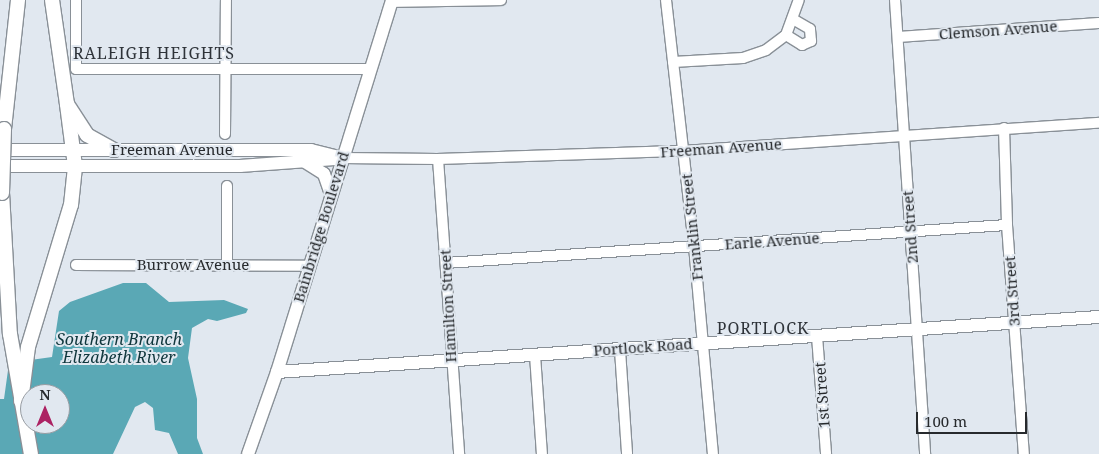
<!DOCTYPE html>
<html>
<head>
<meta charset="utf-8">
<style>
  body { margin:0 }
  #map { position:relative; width:1099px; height:454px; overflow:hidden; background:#e1e8f0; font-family:"Noto Serif",serif }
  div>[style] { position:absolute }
  .water>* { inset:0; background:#5aa8b5 }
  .roads { filter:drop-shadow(1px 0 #899097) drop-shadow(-1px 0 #899097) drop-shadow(0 1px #899097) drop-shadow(0 -1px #899097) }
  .minor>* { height:10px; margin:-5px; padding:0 5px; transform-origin:5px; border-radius:5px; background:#fff }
  .major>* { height:12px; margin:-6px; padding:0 6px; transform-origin:6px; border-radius:6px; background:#fff }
  .highway>* { height:14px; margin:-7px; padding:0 7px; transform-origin:7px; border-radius:7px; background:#fff }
  .bridges { filter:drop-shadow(1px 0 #899097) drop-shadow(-1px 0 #899097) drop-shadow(0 1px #899097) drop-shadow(0 -1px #899097) }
  .highway-bridge>* { height:14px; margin:-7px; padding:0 7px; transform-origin:7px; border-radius:7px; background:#fff }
  span { translate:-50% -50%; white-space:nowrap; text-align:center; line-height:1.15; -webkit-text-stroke:4px #e1e8f0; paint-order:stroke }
  .street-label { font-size:15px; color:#272a2d }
  .neighbourhood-label { font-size:16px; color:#2e3339; letter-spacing:1px }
  .water-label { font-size:16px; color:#0f363c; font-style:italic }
  .north { position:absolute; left:20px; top:384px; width:50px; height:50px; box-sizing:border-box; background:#e1e8f0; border:1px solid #979ca2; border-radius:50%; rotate:0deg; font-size:14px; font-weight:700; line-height:20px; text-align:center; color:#272a2d }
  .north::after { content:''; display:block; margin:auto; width:18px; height:22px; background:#ac2263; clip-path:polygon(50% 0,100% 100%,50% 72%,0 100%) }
  .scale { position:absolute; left:916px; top:412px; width:111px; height:22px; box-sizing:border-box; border:2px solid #272a2d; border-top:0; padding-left:6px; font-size:15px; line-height:18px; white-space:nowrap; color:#272a2d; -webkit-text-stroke:4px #e1e8f0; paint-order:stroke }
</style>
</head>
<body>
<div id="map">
  <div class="water">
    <div style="clip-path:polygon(evenodd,123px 283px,146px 283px,169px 302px,224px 300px,248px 309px,246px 313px,217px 321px,208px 319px,192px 328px,188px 358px,197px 399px,197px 438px,203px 454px,178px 454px,169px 433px,155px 430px,153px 408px,145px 402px,135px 407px,113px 454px,0 454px,0 399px,4px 399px,9px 363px,52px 357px,59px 311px,70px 302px,123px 283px,30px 394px,60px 394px,60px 424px,30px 424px,30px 394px)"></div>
  </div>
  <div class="roads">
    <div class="minor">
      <div style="left:76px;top:0;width:69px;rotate:90deg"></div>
      <div style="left:76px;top:69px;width:295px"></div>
      <div style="left:666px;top:0;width:248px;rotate:83.5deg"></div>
      <div style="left:694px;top:246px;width:209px;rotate:84.8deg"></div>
      <div style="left:895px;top:0;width:455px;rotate:86.2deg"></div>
      <div style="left:391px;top:2px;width:110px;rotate:-1deg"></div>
      <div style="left:786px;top:35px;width:19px;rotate:32deg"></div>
      <div style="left:802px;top:45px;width:10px;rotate:-24deg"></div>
      <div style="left:811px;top:41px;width:12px;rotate:-95deg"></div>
      <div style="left:810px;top:29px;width:20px;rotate:-150deg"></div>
      <div style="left:898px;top:37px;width:201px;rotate:-4deg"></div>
      <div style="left:673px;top:62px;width:70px;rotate:-3.3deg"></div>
      <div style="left:743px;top:58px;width:24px;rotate:-19deg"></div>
      <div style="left:766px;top:50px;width:25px;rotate:-37deg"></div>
      <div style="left:786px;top:35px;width:37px;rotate:-70deg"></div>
      <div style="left:1004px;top:128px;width:97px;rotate:88.2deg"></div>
      <div style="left:1007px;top:225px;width:230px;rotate:85.8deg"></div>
      <div style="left:225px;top:134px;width:134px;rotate:-89.6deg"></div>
      <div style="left:342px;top:158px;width:96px;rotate:0.6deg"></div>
      <div style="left:438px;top:159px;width:246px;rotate:-1.9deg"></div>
      <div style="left:684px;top:151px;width:416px;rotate:-3.9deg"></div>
      <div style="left:438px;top:159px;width:296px;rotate:85.9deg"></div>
      <div style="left:227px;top:186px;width:79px;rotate:90deg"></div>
      <div style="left:446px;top:263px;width:562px;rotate:-3.88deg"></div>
      <div style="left:76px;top:265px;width:233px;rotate:0.2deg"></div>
      <div style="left:817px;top:336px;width:118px;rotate:85.6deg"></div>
      <div style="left:620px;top:350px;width:104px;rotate:86.1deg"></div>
      <div style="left:535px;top:355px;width:99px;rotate:86deg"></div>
    </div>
    <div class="major">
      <div style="left:0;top:150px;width:311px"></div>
      <div style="left:311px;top:150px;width:32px;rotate:14deg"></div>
      <div style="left:305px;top:162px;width:22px;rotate:32deg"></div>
      <div style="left:324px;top:174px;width:21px;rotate:71deg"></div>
      <div style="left:0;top:166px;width:240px"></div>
      <div style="left:240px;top:166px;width:95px;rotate:-4.2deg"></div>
      <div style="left:277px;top:372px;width:824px;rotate:-3.83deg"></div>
      <div style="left:248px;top:454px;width:87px;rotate:-70.5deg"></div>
      <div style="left:277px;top:372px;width:389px;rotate:-72.8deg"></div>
    </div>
    <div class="highway">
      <div style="left:52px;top:0;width:105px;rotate:81.8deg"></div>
      <div style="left:67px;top:104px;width:37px;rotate:57deg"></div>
      <div style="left:87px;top:135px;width:31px;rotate:29deg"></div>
      <div style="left:4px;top:129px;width:130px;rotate:-83.8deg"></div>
      <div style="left:2px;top:193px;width:141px;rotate:86.8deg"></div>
      <div style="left:10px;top:334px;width:122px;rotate:80.1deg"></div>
      <div style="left:21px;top:401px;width:54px;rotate:-82.6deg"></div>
      <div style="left:28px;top:347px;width:148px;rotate:-73.2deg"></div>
      <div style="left:71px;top:205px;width:39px;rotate:-84deg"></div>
      <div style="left:75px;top:166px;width:63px;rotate:-97.4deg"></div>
    </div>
  </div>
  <div class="bridges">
    <div class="highway-bridge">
      <div style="left:2px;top:193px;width:64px;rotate:-88.2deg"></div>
    </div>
  </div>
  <div class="street-label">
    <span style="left:998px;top:30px;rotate:-4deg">Clemson Avenue</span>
    <span style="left:721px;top:148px;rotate:-4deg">Freeman Avenue</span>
    <span style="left:172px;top:150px">Freeman Avenue</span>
    <span style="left:321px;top:227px;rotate:-73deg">Bainbridge Boulevard</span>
    <span style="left:692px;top:227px;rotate:-96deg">Franklin Street</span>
    <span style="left:910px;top:227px;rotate:-94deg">2nd Street</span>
    <span style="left:772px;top:241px;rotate:-4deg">Earle Avenue</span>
    <span style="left:193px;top:265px">Burrow Avenue</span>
    <span style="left:1012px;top:291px;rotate:-94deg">3rd Street</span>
    <span style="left:448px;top:306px;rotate:-93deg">Hamilton Street</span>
    <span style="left:643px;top:347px;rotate:-4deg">Portlock Road</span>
    <span style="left:822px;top:395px;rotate:-94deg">1st Street</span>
  </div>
  <div class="neighbourhood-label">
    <span style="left:154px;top:53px">RALEIGH HEIGHTS</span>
    <span style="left:763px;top:328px">PORTLOCK</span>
  </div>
  <div class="water-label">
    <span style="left:119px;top:348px">Southern Branch<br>Elizabeth River</span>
  </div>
  <div class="north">N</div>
  <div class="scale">100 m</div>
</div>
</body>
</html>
